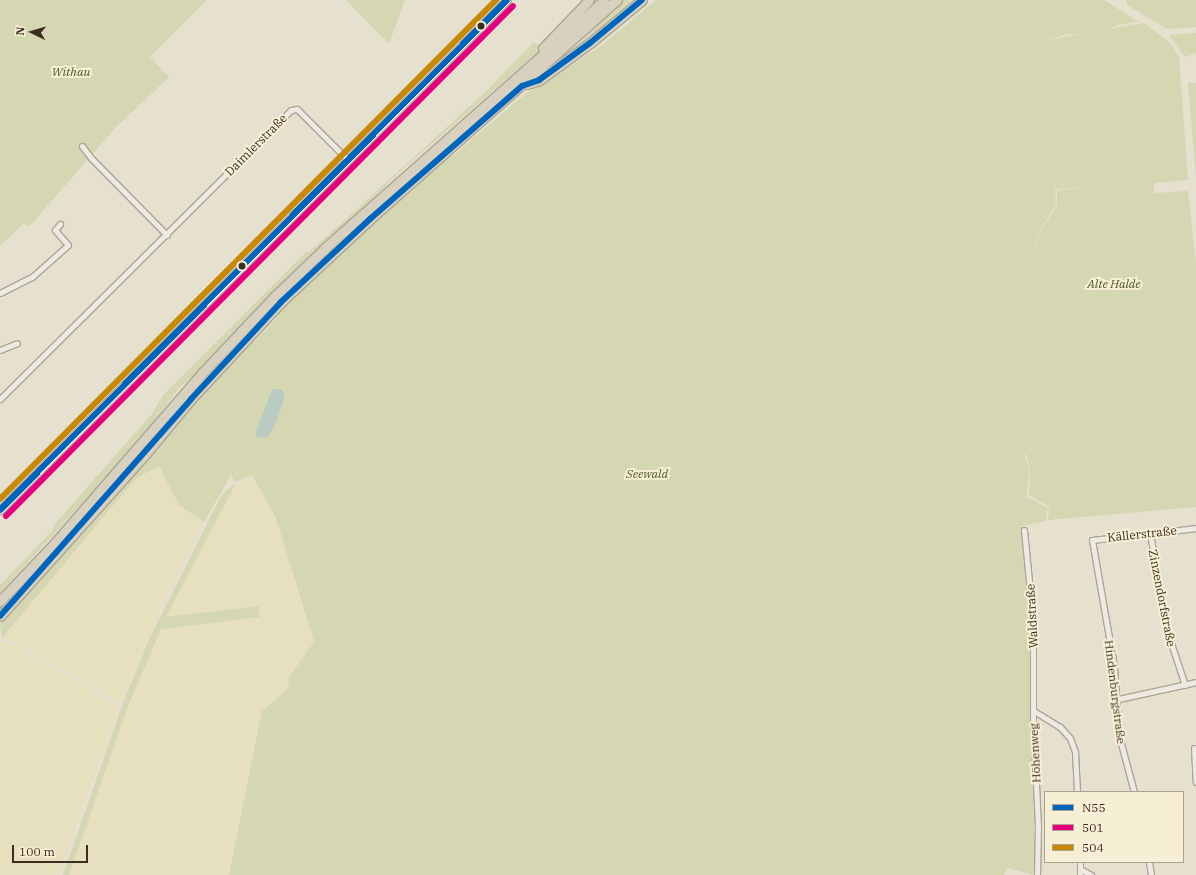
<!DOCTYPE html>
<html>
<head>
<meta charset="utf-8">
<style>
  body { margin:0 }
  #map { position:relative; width:1196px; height:875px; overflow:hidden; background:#e6e0cf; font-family:"IBM Plex Serif",serif }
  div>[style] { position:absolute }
  .farmland>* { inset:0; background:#e6e0bf }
  .green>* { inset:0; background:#d4d7b1 }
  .water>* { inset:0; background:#baccc2 }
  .roads { filter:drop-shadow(1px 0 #aca597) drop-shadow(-1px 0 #aca597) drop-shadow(0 1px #aca597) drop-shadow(0 -1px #aca597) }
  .street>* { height:5px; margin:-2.5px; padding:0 2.5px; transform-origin:2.5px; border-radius:2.5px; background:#eeeae1 }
  .secondary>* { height:7px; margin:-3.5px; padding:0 3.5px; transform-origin:3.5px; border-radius:3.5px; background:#eeeae1 }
  .highway>* { height:9px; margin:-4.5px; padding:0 4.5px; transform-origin:4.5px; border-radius:4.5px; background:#d9d1bf }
  .bus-1>* { height:6px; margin:-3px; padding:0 3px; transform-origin:3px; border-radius:3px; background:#0065bd }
  .bus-2>* { height:6px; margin:-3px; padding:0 3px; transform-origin:3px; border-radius:3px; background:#e5007d }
  .bus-3>* { height:6px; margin:-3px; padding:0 3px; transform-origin:3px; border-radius:3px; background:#c88808 }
  .dots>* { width:11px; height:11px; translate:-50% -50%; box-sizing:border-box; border:2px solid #f7efd5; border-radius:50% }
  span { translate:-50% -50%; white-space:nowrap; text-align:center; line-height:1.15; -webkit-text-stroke:4px #f7efd5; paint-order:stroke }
  .park-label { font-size:12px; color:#495924; font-style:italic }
  .street-label { font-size:12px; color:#3c2e1f }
  .legend { position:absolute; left:1044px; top:791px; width:140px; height:72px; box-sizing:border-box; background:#f7efd5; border:1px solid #aca28c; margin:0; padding:5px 7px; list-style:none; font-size:12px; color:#3c2e1f }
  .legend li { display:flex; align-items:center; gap:8px; height:20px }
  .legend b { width:20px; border:1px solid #aca28c }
  .north { position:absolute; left:12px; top:12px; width:40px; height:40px; -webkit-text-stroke:3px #f7efd5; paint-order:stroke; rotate:275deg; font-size:11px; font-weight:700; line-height:16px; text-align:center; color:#3c2e1f }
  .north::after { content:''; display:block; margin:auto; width:14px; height:18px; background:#3c2e1f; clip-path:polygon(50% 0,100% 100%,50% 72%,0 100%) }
  .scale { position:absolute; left:12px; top:845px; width:76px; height:18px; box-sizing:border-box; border:2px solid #3c2e1f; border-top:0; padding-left:5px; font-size:12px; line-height:14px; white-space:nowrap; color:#3c2e1f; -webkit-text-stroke:3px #f7efd5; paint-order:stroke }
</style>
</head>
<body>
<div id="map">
  <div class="farmland">
    <div style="clip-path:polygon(159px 466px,179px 505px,204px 522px,162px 604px,122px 700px,118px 701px,18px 644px,2px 638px,136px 478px)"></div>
    <div style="clip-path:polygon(253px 477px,276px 518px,314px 642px,289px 677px,288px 689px,262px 711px,229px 875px,69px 875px,128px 706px,166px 617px,235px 485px)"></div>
    <div style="clip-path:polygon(0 641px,16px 646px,119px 706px,59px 875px,0 875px)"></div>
  </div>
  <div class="green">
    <div style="clip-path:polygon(0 0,207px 0,150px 57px,169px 77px,115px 128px,30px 226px,23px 224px,0 246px)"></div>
    <div style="clip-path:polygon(346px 0,405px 0,389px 44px)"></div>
    <div style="clip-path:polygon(624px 0,632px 0,609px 24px,563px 59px)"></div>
    <div style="clip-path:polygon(evenodd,656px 0,1104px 0,1139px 22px,1121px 24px,1108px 29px,1144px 23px,1169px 42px,1179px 56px,1188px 180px,1154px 183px,1154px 193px,1188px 191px,1196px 263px,1196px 507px,1048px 520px,1049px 507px,1029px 495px,1030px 471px,1027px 456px,1020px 451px,1025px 456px,1029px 470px,1027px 497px,1048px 508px,1046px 521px,1022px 526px,1029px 594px,1035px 875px,1007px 868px,1004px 875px,229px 875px,262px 711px,288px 689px,289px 677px,314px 642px,276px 518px,252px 475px,235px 482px,231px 475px,204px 522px,179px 505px,159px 466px,136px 478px,2px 638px,0 624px,235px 356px,256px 340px,277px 318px,282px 309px,335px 256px,447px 157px,455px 154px,524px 95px,601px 46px,656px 0,1068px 34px,1079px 34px,1048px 40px,1054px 49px,1047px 40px,1068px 34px,656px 0,1055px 184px,1056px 189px,1109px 186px,1057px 190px,1057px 206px,1039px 233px,1035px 256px,1038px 233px,1056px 205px,1055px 184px,656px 0,272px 389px,285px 396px,276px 423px,256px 431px,272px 389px)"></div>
    <div style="clip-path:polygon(1126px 0,1196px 0,1196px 27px,1167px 29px,1127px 5px)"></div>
    <div style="clip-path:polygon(1196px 33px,1196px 53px,1185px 57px,1169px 35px)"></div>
    <div style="clip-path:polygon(533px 43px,541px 45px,539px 51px,405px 167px,310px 258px,200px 371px,182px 385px,129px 452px,0 593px,0 585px,52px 531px,54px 525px,151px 415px,163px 395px,306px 252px,309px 252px,379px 189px,484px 93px)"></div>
    <div style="clip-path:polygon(1188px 83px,1196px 83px,1196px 176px)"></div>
    <div style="clip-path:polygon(232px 485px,235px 485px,166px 617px,258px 606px,260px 617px,161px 629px,128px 706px,69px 875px,63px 875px,123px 703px,149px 639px,220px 498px)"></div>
  </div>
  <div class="water">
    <div style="clip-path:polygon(272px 389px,282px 389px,285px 396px,276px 423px,268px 437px,261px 438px,256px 436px,256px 431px)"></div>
  </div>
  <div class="roads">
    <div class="street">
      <div style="left:82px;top:146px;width:15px;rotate:53deg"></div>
      <div style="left:91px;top:158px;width:108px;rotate:45.4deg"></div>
      <div style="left:0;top:293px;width:36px;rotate:-27deg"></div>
      <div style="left:32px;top:277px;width:48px;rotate:-41.6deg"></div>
      <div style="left:68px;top:245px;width:20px;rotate:-131deg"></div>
      <div style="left:55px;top:230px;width:8px;rotate:-50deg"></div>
      <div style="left:0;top:350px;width:18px;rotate:-22deg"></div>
      <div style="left:0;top:399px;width:410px;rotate:-44.8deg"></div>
      <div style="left:291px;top:110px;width:6px;rotate:-9deg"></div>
      <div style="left:297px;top:109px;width:71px;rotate:45deg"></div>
      <div style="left:1024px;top:530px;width:92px;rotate:84.4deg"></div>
      <div style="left:1033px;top:622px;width:98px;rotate:90deg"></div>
      <div style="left:1033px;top:720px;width:105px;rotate:87.3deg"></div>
      <div style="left:1038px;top:825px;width:50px;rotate:91.1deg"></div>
      <div style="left:1150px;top:533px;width:96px;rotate:80.4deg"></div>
      <div style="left:1166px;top:628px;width:60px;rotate:71.6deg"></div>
      <div style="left:1114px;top:700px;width:84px;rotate:-12.4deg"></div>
      <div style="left:1034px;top:711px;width:31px;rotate:32deg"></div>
      <div style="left:1060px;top:727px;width:15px;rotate:48deg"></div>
      <div style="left:1070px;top:738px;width:15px;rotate:70deg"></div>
      <div style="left:1075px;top:752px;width:40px;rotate:87.1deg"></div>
      <div style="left:1194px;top:748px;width:34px;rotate:87deg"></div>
      <div style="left:1134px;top:792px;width:58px;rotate:-105deg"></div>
      <div style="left:1119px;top:736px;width:70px;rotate:-94.1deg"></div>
      <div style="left:1114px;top:666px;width:128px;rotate:-99.9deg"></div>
      <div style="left:1092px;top:540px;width:105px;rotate:-6.6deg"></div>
      <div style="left:1149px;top:862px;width:13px;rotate:81deg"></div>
      <div style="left:1080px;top:869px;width:13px;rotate:29deg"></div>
      <div style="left:1080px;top:875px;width:13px;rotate:-90deg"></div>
    </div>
    <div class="secondary">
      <div style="left:0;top:510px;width:719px;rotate:-45.17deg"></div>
    </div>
    <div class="highway">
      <div style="left:543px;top:48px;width:66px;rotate:-46.2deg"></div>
      <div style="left:527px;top:84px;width:13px;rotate:-18deg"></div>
      <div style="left:539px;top:80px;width:63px;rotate:-36deg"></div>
      <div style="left:590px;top:43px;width:67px;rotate:-39.6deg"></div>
      <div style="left:0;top:601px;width:79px;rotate:-46.5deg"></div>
      <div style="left:54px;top:544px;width:225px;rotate:-49.1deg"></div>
      <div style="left:201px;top:374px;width:109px;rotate:-46.5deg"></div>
      <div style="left:276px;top:295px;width:68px;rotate:-43.8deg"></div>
      <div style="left:325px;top:248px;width:373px;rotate:-41.6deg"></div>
      <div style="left:0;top:616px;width:219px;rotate:-48.1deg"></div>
      <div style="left:146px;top:453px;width:70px;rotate:-50.2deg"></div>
      <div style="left:191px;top:399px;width:132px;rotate:-47.1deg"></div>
      <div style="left:281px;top:302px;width:122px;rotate:-43deg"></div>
      <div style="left:370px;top:219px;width:330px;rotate:-41.6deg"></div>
    </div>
  </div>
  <div class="bus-1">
    <div style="left:0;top:510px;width:719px;rotate:-45.17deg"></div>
    <div style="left:0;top:616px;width:289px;rotate:-48.6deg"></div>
    <div style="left:191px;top:399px;width:132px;rotate:-47.1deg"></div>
    <div style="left:281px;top:302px;width:122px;rotate:-43deg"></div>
    <div style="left:370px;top:219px;width:202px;rotate:-41.2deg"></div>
    <div style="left:522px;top:86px;width:18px;rotate:-19deg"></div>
    <div style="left:539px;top:80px;width:63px;rotate:-36deg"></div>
    <div style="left:590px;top:43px;width:67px;rotate:-39.6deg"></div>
  </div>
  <div class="bus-2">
    <div style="left:6px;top:516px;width:719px;rotate:-45.17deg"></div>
  </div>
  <div class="bus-3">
    <div style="left:0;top:499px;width:704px;rotate:-45.17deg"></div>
  </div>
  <div class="dots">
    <div style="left:481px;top:26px;background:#3c2e1f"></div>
    <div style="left:242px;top:266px;background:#3c2e1f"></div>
  </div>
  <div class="park-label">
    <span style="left:71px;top:72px">Withau</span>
    <span style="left:1114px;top:284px">Alte Halde</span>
    <span style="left:647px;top:474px">Seewald</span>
  </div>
  <div class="street-label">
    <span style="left:256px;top:145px;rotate:-45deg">Daimlerstraße</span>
    <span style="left:1142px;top:534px;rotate:-6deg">Källerstraße</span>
    <span style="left:1162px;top:598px;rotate:79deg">Zinzendorfstraße</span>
    <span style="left:1032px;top:616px;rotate:-93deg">Waldstraße</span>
    <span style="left:1115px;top:692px;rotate:83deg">Hindenburgstraße</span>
    <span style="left:1035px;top:753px;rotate:-93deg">Höhenweg</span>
  </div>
  <ul class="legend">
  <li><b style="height:5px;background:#0065bd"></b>N55</li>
  <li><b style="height:5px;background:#e5007d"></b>501</li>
  <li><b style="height:5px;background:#c88808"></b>504</li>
  </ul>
  <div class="north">N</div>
  <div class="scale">100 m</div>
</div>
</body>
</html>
